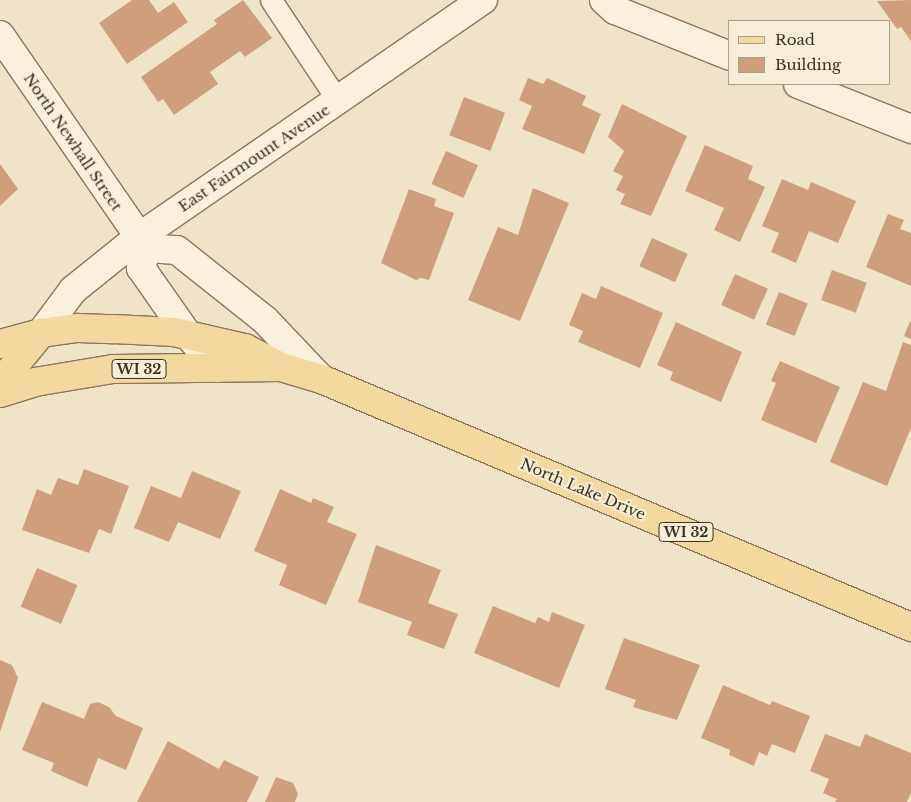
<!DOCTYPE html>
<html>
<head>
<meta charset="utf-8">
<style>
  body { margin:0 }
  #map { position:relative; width:911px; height:802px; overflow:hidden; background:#f0e4c8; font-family:"Libre Baskerville",serif }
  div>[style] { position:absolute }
  .building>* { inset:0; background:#cf9f7d; transform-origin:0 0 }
  .roads { filter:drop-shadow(1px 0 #8d765c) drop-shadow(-1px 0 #8d765c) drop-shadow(0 1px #8d765c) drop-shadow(0 -1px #8d765c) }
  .lane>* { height:21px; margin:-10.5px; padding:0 10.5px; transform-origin:10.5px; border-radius:10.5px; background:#faf1dc }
  .street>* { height:28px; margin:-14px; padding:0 14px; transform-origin:14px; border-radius:14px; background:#faf1dc }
  .primary>* { height:28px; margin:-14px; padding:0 14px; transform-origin:14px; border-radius:14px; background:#f3d9a0 }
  span { translate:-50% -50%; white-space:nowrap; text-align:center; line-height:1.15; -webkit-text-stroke:4px #f7eed8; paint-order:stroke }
  .shield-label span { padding:1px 4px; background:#f7eed8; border:1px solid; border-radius:4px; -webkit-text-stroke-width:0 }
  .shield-label { font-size:14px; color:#3d2e20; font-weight:700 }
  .street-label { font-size:15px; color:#3d2e20 }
  .legend { position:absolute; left:728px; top:20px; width:162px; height:65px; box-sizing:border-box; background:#f7eed8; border:1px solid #ada18e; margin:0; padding:6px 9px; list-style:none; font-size:15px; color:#3d2e20 }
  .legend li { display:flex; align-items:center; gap:10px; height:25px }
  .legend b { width:25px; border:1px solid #ada18e }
</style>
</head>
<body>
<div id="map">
  <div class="building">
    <div style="clip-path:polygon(132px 0,149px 0,158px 13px,174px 2px,188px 22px,127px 64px,99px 23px)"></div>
    <div style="clip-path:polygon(243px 0,272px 38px,245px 57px,240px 51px,210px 72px,218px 84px,174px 115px,163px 99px,158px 102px,141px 77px,217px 24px,214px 20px)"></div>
    <div style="clip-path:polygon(911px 0,911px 41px,901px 27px,897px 29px,877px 1px)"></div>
    <div style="clip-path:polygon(528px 78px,543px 84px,547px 78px,586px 96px,582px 105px,601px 114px,584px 154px,522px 129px,532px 106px,519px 100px)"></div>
    <div style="left:464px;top:97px;width:44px;height:41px;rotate:21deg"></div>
    <div style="clip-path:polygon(622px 104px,687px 136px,651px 216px,620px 204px,625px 194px,616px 190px,623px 176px,613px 171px,624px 151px,608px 137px)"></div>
    <div style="clip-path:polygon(705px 145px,753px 166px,748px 179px,765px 187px,740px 242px,714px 230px,724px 208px,685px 191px)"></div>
    <div style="left:446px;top:151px;width:35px;height:36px;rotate:24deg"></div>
    <div style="clip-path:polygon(0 164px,18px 189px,0 206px)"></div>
    <div style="clip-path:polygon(782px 179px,808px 190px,811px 182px,856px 201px,838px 243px,809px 231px,796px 263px,771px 252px,779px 233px,762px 226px)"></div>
    <div style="clip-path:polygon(533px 188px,569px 203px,520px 321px,468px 300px,498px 227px,518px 235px)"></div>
    <div style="clip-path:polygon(409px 189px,436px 199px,434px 206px,454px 213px,429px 280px,421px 278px,416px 280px,381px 263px)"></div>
    <div style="clip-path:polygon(888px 214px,904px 220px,900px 229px,911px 233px,911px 286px,866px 267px)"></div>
    <div style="left:652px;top:238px;width:39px;height:31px;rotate:24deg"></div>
    <div style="left:832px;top:270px;width:37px;height:32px;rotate:20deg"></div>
    <div style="left:735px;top:274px;width:36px;height:34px;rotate:24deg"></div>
    <div style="clip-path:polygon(601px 286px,663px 313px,640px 368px,578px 342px,583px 331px,569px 325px,582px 293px,596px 299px)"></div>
    <div style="left:779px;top:292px;width:31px;height:35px;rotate:22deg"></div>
    <div style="clip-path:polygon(911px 319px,911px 339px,904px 336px)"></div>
    <div style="clip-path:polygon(676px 322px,742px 352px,721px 402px,670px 380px,673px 372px,657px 365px)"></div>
    <div style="clip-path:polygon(903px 342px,911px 345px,911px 428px,887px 486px,830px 462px,863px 382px,886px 391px)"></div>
    <div style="clip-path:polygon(780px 361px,840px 387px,816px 443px,761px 420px,776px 383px,771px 381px)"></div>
    <div style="clip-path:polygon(84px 469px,129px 486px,111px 534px,99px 529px,89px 553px,22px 530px,37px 489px,51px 495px,58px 478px,78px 485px)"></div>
    <div style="clip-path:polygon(192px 471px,241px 491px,220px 539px,178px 522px,169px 542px,134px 528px,151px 486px,181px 498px)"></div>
    <div style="clip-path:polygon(280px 489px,311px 503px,313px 498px,334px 507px,327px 522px,357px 534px,326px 605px,279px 585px,287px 565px,254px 551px)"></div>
    <div style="clip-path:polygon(376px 545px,441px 570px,428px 603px,458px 614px,444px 649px,407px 635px,412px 622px,358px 602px)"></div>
    <div style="left:37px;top:568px;width:44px;height:42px;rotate:23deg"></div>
    <div style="clip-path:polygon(493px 606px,535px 623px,538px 617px,549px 622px,552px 612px,585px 625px,559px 688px,474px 653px)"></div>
    <div style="clip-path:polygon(624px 638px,700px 665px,677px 720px,633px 707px,636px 700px,605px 689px)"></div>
    <div style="clip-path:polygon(0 660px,12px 665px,18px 678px,0 732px)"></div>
    <div style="clip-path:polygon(723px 685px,770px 705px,772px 701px,810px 716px,795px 753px,772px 744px,767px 756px,759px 752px,754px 766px,729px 755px,730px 750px,701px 738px)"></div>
    <div style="clip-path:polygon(42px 702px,84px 719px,90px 704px,98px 702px,109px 707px,116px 716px,143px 728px,126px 770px,98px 758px,87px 787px,51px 771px,54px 763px,22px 750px)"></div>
    <div style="clip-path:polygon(825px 734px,860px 747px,865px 734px,911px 753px,911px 793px,907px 802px,835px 802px,837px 799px,823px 793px,829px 779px,810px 771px)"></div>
    <div style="clip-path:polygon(168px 741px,219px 769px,224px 760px,259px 777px,247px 802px,137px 802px)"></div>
    <div style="clip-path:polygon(276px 777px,293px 783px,298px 794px,295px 802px,265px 802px)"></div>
  </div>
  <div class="roads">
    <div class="lane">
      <div style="left:271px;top:0;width:121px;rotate:56.4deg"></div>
    </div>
    <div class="street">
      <div style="left:604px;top:0;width:15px;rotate:42deg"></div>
      <div style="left:615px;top:10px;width:124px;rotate:21.8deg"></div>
      <div style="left:0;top:35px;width:259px;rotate:55.4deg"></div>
      <div style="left:147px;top:248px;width:30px;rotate:4deg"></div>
      <div style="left:177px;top:250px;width:112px;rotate:38.5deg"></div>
      <div style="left:265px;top:320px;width:81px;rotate:46.5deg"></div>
      <div style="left:798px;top:84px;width:122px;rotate:21.7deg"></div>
      <div style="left:147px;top:248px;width:21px;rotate:107deg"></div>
      <div style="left:141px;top:268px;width:82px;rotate:55deg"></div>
      <div style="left:188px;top:335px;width:44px;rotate:48.7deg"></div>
      <div style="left:41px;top:333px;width:54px;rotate:-53.3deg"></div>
      <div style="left:73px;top:290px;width:85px;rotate:-38.8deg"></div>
      <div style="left:139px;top:237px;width:418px;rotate:-34.6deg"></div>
    </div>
    <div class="primary">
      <div style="left:0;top:344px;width:42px;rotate:-15deg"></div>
      <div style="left:41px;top:333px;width:37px;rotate:-8deg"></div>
      <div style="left:78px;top:328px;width:35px;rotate:2deg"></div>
      <div style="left:113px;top:329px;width:61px;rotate:2.8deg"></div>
      <div style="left:174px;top:332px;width:73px;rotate:12.7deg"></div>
      <div style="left:245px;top:348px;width:41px;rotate:27.8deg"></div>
      <div style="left:281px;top:367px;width:42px;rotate:16.7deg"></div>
      <div style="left:321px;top:379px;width:640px;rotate:22.8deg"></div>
      <div style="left:0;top:383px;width:65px;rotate:-50.6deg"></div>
      <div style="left:0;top:393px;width:37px;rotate:-17deg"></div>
      <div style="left:35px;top:382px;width:79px;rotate:-9.5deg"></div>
      <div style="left:113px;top:369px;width:167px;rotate:-0.7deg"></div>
    </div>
  </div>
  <div class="shield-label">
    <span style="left:139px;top:369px">WI 32</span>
    <span style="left:686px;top:532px">WI 32</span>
  </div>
  <div class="street-label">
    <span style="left:73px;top:142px;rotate:56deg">North Newhall Street</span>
    <span style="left:254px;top:158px;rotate:-34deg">East Fairmount Avenue</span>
    <span style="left:583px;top:489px;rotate:23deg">North Lake Drive</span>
  </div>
  <ul class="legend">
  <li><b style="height:6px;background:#f3d9a0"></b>Road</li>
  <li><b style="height:14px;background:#cf9f7d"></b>Building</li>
  </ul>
</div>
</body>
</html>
